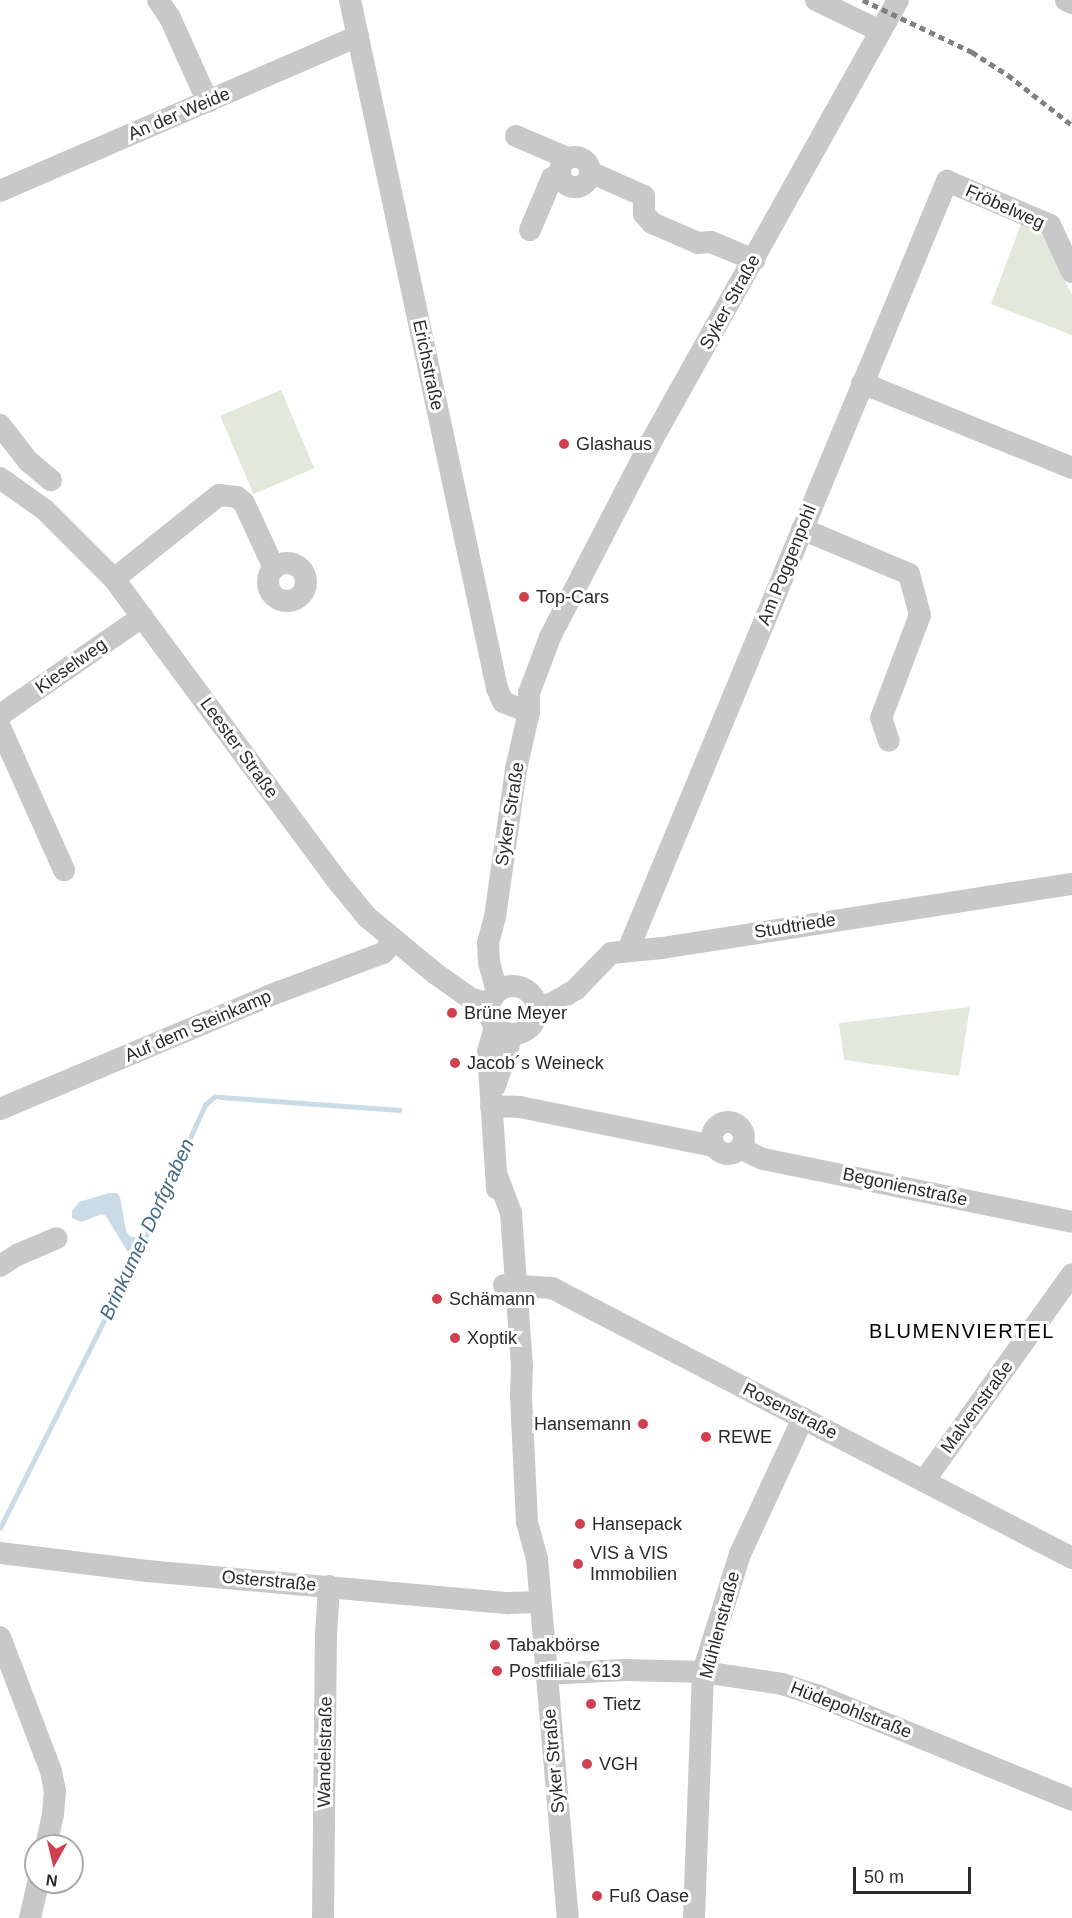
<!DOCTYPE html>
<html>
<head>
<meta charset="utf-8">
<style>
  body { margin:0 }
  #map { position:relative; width:1072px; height:1918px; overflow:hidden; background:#fff; font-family:Helvetica,sans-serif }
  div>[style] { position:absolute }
  .green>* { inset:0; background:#e2e8da; transform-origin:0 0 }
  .water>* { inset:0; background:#c8dbe6 }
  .stream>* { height:4.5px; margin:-2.25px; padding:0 2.25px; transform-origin:2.25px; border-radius:2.25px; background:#c8dbe6 }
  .minor>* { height:22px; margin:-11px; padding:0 11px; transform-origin:11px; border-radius:11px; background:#c8c8c8 }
  .minor>.ring { margin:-11px; padding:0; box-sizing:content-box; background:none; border:22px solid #c8c8c8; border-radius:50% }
  .rail>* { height:4.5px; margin-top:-2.25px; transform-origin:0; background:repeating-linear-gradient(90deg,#808080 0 6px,transparent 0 10.5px) }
  .dots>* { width:16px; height:16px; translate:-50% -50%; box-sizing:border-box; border:3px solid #fff; border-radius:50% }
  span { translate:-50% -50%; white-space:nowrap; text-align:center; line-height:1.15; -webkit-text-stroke:6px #fff; paint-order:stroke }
  .street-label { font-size:18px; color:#2b2b2b }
  .poi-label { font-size:18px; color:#2b2b2b }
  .left { translate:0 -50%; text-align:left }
  .right { translate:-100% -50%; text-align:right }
  .water-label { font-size:20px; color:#446c83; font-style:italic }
  .neighbourhood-label { font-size:20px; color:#000; letter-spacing:1.5px }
  .north { position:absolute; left:24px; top:1834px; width:60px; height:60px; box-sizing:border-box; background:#fff; border:2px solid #aaa; border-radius:50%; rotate:188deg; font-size:16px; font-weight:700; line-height:24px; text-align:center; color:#2b2b2b }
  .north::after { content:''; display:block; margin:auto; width:21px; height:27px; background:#d0404e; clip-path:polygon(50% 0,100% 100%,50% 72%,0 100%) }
  .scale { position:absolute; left:853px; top:1867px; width:118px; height:27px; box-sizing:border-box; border:3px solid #2b2b2b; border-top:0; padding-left:8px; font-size:18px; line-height:21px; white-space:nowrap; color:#2b2b2b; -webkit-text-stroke:4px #fff; paint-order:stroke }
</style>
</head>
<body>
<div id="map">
  <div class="green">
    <div style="clip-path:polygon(1021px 224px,1042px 235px,1072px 295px,1072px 335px,991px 304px)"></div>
    <div style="left:281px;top:390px;width:85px;height:66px;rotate:67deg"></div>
    <div style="clip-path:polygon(970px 1007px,959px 1076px,844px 1060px,839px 1023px)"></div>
  </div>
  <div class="water">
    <div style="clip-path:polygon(109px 1193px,117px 1193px,120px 1197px,126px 1231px,130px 1236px,142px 1239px,132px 1259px,106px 1216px,102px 1214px,81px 1222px,72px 1218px,72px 1211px,79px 1202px)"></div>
  </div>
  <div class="stream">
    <div style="left:0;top:1528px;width:318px;rotate:-63.4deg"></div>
    <div style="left:142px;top:1244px;width:153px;rotate:-65.6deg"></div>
    <div style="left:205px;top:1105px;width:12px;rotate:-42deg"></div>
    <div style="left:214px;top:1097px;width:6px"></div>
    <div style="left:220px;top:1097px;width:180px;rotate:4.1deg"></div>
  </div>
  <div class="minor">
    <div style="left:158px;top:0;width:22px;rotate:56deg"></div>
    <div style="left:170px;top:18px;width:92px;rotate:65.7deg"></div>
    <div style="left:350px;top:0;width:704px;rotate:77.94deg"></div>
    <div style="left:497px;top:688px;width:15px;rotate:67deg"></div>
    <div style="left:503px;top:702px;width:28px;rotate:21deg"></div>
    <div style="left:816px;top:0;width:71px;rotate:25.8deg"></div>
    <div style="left:1066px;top:0;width:7px;rotate:27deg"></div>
    <div style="left:516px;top:136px;width:56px;rotate:23.3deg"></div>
    <div class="ring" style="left:560px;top:157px;width:8px;height:8px"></div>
    <div style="left:590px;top:172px;width:59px;rotate:24deg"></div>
    <div style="left:644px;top:196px;width:18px;rotate:90deg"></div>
    <div style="left:644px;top:214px;width:12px;rotate:48deg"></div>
    <div style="left:652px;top:223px;width:50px;rotate:23.5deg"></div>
    <div style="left:698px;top:243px;width:13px;rotate:-4deg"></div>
    <div style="left:711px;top:242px;width:47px;rotate:22.7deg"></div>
    <div style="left:0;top:191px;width:390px;rotate:-23.4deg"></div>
    <div style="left:530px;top:230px;width:56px;rotate:-67.1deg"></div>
    <div style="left:552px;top:178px;width:8px;rotate:-30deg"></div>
    <div style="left:862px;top:383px;width:227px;rotate:22deg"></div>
    <div style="left:0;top:425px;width:46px;rotate:52.1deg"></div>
    <div style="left:28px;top:461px;width:30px;rotate:40deg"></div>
    <div style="left:0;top:478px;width:55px;rotate:35.4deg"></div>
    <div style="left:45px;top:510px;width:98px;rotate:45deg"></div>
    <div style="left:114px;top:579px;width:372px;rotate:53.5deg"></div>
    <div style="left:335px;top:878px;width:50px;rotate:50.6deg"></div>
    <div style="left:367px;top:917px;width:89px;rotate:39.6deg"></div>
    <div style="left:436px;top:974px;width:42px;rotate:35.2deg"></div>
    <div style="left:470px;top:998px;width:20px;rotate:18deg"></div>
    <div style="left:802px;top:529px;width:116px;rotate:22.8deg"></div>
    <div style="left:909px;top:574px;width:42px;rotate:75deg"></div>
    <div style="left:920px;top:615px;width:110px;rotate:110.7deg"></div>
    <div style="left:881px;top:718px;width:24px;rotate:71deg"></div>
    <div class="ring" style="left:268px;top:563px;width:16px;height:16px"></div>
    <div style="left:114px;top:579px;width:134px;rotate:-38.7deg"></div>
    <div style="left:219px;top:495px;width:18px;rotate:6deg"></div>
    <div style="left:237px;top:497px;width:9px;rotate:41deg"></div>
    <div style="left:244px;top:503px;width:72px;rotate:65.2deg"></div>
    <div style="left:0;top:715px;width:173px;rotate:-34.6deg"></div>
    <div style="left:0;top:727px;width:157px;rotate:65.9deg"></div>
    <div style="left:628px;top:950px;width:833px;rotate:-67.47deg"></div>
    <div style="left:947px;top:181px;width:112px;rotate:23.1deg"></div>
    <div style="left:1050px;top:225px;width:52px;rotate:64.9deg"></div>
    <div class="ring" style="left:489px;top:986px;width:26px;height:26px"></div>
    <div style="left:497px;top:992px;width:31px;rotate:-105deg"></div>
    <div style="left:489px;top:962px;width:19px;rotate:-93deg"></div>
    <div style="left:488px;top:943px;width:27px;rotate:-75deg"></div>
    <div style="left:495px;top:917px;width:149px;rotate:-81.9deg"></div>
    <div style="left:516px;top:769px;width:58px;rotate:-77.2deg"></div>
    <div style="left:529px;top:712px;width:19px;rotate:-90deg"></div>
    <div style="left:529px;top:693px;width:60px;rotate:-69.4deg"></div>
    <div style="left:550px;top:637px;width:220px;rotate:-62.6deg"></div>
    <div style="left:651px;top:442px;width:506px;rotate:-60.8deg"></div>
    <div style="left:538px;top:1007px;width:16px;rotate:-15deg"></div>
    <div style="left:553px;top:1003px;width:27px;rotate:-31deg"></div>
    <div style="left:576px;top:989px;width:50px;rotate:-45.8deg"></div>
    <div style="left:611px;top:953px;width:51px;rotate:-5.6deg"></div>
    <div style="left:662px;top:948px;width:415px;rotate:-8.9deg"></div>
    <div style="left:495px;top:1026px;width:27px;rotate:105deg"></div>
    <div style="left:488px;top:1052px;width:137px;rotate:86.2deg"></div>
    <div style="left:495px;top:1086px;width:54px;rotate:-71.6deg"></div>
    <div style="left:491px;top:1106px;width:29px;rotate:2deg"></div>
    <div style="left:520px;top:1107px;width:197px;rotate:11.4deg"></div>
    <div style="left:0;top:1109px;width:303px;rotate:-22.8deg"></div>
    <div style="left:279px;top:992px;width:111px;rotate:-20.6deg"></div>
    <div style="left:383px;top:953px;width:16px;rotate:-47deg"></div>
    <div class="ring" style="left:712px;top:1122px;width:10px;height:10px"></div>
    <div style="left:740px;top:1148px;width:25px;rotate:26deg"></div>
    <div style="left:763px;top:1159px;width:315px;rotate:11.5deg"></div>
    <div style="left:496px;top:1173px;width:43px;rotate:69.4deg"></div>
    <div style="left:511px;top:1213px;width:153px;rotate:85.9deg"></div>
    <div style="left:522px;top:1366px;width:30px;rotate:92deg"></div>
    <div style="left:521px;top:1396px;width:126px;rotate:87.3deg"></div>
    <div style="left:527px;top:1522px;width:38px;rotate:75deg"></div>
    <div style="left:537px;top:1559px;width:360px;rotate:85.1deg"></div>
    <div style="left:0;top:1266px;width:20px;rotate:-33deg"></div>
    <div style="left:17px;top:1255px;width:43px;rotate:-23deg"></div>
    <div style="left:504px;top:1285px;width:48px;rotate:3.6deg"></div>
    <div style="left:552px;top:1288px;width:586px;rotate:27.44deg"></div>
    <div style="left:924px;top:1481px;width:254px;rotate:-54.4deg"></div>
    <div style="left:0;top:1553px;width:148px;rotate:7deg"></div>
    <div style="left:147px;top:1571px;width:363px;rotate:5.1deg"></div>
    <div style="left:509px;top:1603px;width:30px;rotate:-2deg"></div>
    <div style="left:0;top:1637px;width:143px;rotate:69.2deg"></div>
    <div style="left:51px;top:1771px;width:20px;rotate:79deg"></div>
    <div style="left:55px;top:1791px;width:23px;rotate:95deg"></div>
    <div style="left:53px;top:1814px;width:33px;rotate:102deg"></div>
    <div style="left:546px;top:1674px;width:79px;rotate:-2.9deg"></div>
    <div style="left:625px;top:1670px;width:78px;rotate:1.5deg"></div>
    <div style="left:703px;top:1672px;width:80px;rotate:8.6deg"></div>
    <div style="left:782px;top:1684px;width:39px;rotate:18deg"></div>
    <div style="left:819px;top:1696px;width:274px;rotate:22.3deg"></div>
    <div style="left:30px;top:1918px;width:37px;rotate:-77deg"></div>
    <div style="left:323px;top:1918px;width:283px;rotate:-89.4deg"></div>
    <div style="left:326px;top:1635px;width:49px;rotate:-86.5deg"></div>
    <div style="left:694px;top:1918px;width:246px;rotate:-87.9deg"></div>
    <div style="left:703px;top:1672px;width:124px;rotate:-72.6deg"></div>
    <div style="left:740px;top:1554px;width:150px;rotate:-65.1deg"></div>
  </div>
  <div class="rail">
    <div style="left:863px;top:0;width:121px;rotate:25.5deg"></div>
    <div style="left:972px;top:52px;width:43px;rotate:32.6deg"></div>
    <div style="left:1008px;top:75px;width:81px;rotate:38deg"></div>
  </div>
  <div class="dots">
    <div style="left:564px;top:444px;background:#d0404e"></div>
    <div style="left:524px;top:597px;background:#d0404e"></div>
    <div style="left:452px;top:1013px;background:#d0404e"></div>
    <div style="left:455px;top:1063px;background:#d0404e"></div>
    <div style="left:437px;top:1299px;background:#d0404e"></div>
    <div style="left:455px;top:1338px;background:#d0404e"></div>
    <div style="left:643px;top:1424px;background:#d0404e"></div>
    <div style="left:706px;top:1437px;background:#d0404e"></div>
    <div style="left:580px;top:1524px;background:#d0404e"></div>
    <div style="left:578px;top:1564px;background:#d0404e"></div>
    <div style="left:495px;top:1645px;background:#d0404e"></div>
    <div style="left:497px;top:1671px;background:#d0404e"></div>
    <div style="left:591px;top:1704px;background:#d0404e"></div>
    <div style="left:587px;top:1764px;background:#d0404e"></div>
    <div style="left:597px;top:1896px;background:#d0404e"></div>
  </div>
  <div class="street-label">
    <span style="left:179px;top:114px;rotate:-23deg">An der Weide</span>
    <span style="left:1005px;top:207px;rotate:24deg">Fröbelweg</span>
    <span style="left:730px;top:302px;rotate:-61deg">Syker Straße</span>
    <span style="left:428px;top:365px;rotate:78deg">Erichstraße</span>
    <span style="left:787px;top:565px;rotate:-68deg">Am Poggenpohl</span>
    <span style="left:71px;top:666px;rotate:-35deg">Kieselweg</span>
    <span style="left:239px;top:748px;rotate:54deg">Leester Straße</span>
    <span style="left:510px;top:814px;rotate:-81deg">Syker Straße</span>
    <span style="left:795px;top:926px;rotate:-9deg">Studtriede</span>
    <span style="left:198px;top:1026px;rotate:-23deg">Auf dem Steinkamp</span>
    <span style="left:905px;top:1187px;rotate:12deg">Begonienstraße</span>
    <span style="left:977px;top:1407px;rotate:-54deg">Malvenstraße</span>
    <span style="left:790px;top:1411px;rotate:27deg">Rosenstraße</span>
    <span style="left:269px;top:1581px;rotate:5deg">Osterstraße</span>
    <span style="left:720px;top:1625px;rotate:-75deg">Mühlenstraße</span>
    <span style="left:851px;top:1710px;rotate:21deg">Hüdepohlstraße</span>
    <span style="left:325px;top:1752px;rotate:-89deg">Wandelstraße</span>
    <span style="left:554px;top:1761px;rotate:-95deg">Syker Straße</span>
  </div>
  <div class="poi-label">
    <span class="left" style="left:576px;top:444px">Glashaus</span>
    <span class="left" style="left:536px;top:597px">Top-Cars</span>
    <span class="left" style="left:464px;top:1013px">Brüne Meyer</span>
    <span class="left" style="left:467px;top:1063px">Jacob´s Weineck</span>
    <span class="left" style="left:449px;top:1299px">Schämann</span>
    <span class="left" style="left:467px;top:1338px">Xoptik</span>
    <span class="right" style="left:631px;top:1424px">Hansemann</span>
    <span class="left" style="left:718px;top:1437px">REWE</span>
    <span class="left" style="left:592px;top:1524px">Hansepack</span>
    <span class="left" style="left:590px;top:1564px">VIS à VIS<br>Immobilien</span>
    <span class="left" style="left:507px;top:1645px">Tabakbörse</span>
    <span class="left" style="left:509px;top:1671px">Postfiliale 613</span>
    <span class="left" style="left:603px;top:1704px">Tietz</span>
    <span class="left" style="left:599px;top:1764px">VGH</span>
    <span class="left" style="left:609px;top:1896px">Fuß Oase</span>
  </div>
  <div class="water-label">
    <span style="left:147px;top:1229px;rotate:-65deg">Brinkumer Dorfgraben</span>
  </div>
  <div class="neighbourhood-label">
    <span style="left:962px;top:1331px">BLUMENVIERTEL</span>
  </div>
  <div class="north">N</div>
  <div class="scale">50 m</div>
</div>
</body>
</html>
